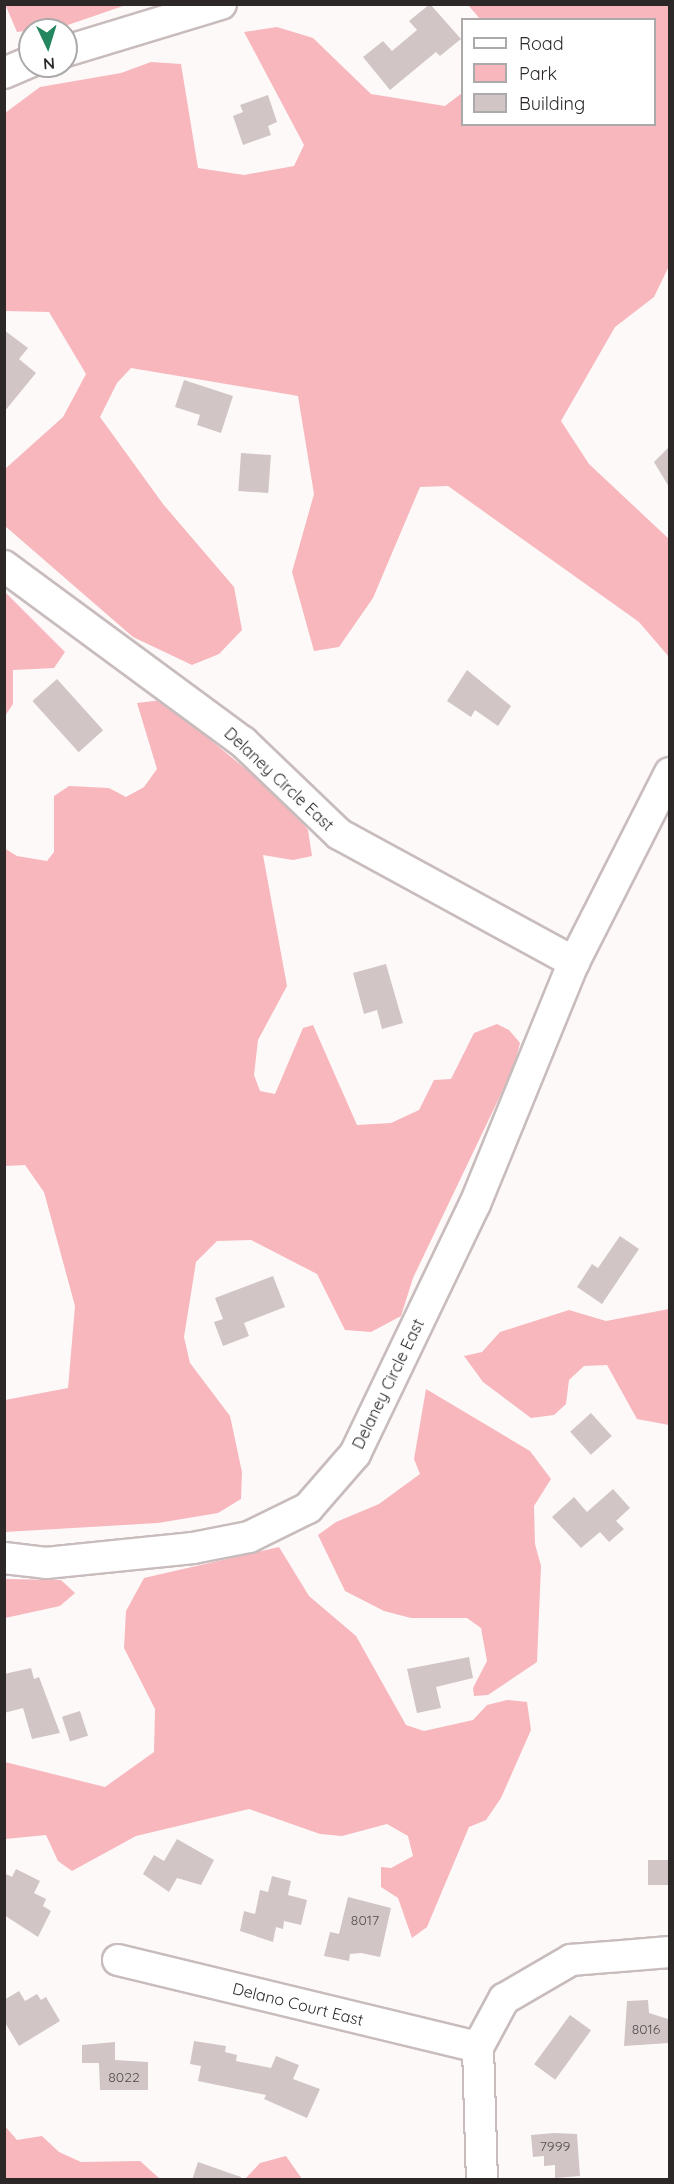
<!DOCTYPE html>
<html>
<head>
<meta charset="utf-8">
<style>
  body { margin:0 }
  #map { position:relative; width:674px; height:2184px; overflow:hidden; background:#fef9f9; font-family:Quicksand,sans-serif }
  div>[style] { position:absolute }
  .green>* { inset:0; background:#f7b7bd }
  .building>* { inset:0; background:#d1c5c6; transform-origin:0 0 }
  .roads { filter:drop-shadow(2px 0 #c8bcbd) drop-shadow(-2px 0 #c8bcbd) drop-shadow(0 2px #c8bcbd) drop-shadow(0 -2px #c8bcbd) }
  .minor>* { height:30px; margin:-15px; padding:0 15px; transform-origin:15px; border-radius:15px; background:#fff }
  span { translate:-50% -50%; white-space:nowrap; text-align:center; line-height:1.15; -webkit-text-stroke:4.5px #fff; paint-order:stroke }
  .number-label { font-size:14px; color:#554f50 }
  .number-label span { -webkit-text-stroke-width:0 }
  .street-label { font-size:16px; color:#2c2828 }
  .frame { position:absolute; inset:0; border:6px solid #2c2828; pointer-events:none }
  .legend { position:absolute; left:461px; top:18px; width:195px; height:108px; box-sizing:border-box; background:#fff; border:2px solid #aba9a9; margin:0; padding:8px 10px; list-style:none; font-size:18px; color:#2c2828 }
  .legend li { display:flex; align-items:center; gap:12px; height:30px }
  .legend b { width:30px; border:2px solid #aba9a9 }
  .north { position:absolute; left:18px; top:18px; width:60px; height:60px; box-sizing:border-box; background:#fff; border:2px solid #aba9a9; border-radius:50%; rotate:176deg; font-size:16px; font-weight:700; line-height:24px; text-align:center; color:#2c2828 }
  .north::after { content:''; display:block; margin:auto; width:21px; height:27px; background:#23865f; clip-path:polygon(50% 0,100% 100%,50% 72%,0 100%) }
</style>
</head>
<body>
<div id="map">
  <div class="green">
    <div style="clip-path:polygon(5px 4px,126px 4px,126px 5px,62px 27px,17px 32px)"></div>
    <div style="clip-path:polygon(468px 5px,669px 5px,669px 266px,654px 297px,615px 327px,561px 421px,589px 464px,669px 539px,669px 657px,639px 622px,448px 486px,420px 487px,373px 598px,339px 647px,314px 651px,292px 572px,314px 494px,298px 396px,131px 368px,117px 383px,100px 417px,163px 504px,234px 587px,242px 630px,219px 654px,192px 665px,133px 637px,5px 526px,5px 469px,63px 417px,86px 374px,49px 312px,5px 311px,5px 113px,40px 87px,121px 73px,151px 62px,181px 64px,198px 168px,244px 175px,294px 166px,304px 145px,244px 32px,277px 27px,313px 38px,371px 94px,445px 106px,462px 93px,462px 124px,654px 124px,654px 20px,480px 19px)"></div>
    <div style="clip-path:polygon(5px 592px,65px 652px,54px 668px,13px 670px,13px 704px,5px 716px)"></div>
    <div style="clip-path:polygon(162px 700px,287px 803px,308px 830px,312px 856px,293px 860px,263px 855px,287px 986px,258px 1040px,254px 1075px,260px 1091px,275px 1094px,303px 1028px,313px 1025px,357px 1125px,391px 1123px,419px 1110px,434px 1080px,451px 1079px,474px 1033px,497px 1024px,509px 1030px,520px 1043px,514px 1067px,413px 1278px,401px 1316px,371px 1332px,345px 1330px,317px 1274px,251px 1240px,217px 1241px,196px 1262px,184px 1337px,190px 1363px,230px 1416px,242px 1472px,241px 1499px,218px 1513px,158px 1523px,5px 1532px,5px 1400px,68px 1388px,75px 1306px,44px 1192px,25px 1165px,5px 1166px,4px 848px,17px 856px,47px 861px,54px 852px,54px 796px,69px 786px,109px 788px,126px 797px,144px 787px,157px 769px,137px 703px)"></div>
    <div style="clip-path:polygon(669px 1309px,669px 1425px,637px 1419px,607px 1365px,584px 1366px,569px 1380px,566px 1404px,554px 1415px,531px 1418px,483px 1382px,464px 1356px,482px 1352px,500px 1332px,569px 1310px,606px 1321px)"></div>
    <div style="clip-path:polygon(426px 1389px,530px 1451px,551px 1479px,534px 1506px,535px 1544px,541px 1566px,537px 1662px,488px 1695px,474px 1696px,473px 1688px,487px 1661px,481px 1628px,467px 1618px,411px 1618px,384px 1611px,345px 1591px,318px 1535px,336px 1522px,379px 1504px,420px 1474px,414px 1459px)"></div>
    <div style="clip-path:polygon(279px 1547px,309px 1596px,356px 1636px,406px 1725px,424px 1731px,473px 1720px,487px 1705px,507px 1700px,527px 1702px,531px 1730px,501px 1798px,486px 1820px,469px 1827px,427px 1927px,412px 1938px,398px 1898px,381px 1887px,381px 1867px,391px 1868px,413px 1856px,408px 1836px,387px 1824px,342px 1836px,320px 1834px,249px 1809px,136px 1836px,72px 1871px,58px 1861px,46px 1835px,5px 1839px,5px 1762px,105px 1787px,154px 1752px,155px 1709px,124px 1648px,126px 1611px,144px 1578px)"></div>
    <div style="clip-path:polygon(5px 1579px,61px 1580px,75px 1593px,60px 1606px,5px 1618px)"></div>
    <div style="clip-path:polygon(4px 2125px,17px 2140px,42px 2136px,59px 2152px,81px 2162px,140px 2161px,160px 2179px,5px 2179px)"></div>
    <div style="clip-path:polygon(286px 2156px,302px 2179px,245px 2179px,260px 2163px)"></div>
  </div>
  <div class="building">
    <div style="clip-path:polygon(430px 4px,461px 39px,440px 56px,436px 52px,390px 90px,363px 57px,383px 41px,392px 51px,417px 30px,409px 21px)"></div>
    <div style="clip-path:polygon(268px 95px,277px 122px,268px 126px,271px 135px,243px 145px,233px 116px,243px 112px,240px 105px)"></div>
    <div style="clip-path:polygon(4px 330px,28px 348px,19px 359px,36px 373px,4px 412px)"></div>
    <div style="clip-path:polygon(184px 380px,233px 396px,221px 433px,197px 425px,200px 415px,175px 407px)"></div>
    <div style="clip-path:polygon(669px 447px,669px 487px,654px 462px)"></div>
    <div style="left:241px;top:453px;width:30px;height:38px;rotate:4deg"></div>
    <div style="clip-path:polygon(467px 670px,511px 706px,498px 726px,475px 710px,471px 717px,447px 701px)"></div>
    <div style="left:57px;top:679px;width:69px;height:33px;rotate:48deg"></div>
    <div style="clip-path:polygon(386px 964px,403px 1023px,382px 1029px,377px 1010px,364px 1014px,353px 973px)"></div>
    <div style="clip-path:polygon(620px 1236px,639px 1249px,602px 1304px,577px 1287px,592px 1264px,598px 1268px)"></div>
    <div style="clip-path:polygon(273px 1276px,285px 1307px,244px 1323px,249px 1336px,223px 1346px,214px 1322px,223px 1319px,215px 1298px)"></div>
    <div style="left:591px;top:1413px;width:31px;height:28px;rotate:48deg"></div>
    <div style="clip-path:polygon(613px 1489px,630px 1508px,616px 1521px,624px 1529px,609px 1542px,600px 1532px,581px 1548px,552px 1517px,574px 1497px,587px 1512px)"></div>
    <div style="clip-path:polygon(469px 1657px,473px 1678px,436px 1687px,441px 1708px,417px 1713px,407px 1669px)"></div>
    <div style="clip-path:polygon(31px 1668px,34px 1679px,39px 1677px,60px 1733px,32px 1739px,23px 1708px,4px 1713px,4px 1674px)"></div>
    <div style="left:80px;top:1711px;width:26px;height:19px;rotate:72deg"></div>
    <div style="clip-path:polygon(177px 1839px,214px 1860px,201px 1885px,177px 1878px,169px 1892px,143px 1874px,154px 1855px,164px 1861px)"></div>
    <div style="left:669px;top:1860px;width:25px;height:21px;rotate:90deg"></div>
    <div style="clip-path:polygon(16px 1869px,40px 1881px,34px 1893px,46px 1899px,43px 1906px,51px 1911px,38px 1937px,4px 1915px,4px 1873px,12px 1877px)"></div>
    <div style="clip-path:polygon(272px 1876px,291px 1881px,288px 1895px,307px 1900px,301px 1925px,284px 1921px,283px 1929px,276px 1927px,273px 1942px,240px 1931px,244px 1911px,255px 1914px,260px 1890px,268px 1892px)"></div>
    <div style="clip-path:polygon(348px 1897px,391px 1908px,380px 1957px,361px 1953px,350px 1954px,349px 1961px,324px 1956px,330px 1932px,339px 1934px)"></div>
    <div style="clip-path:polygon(19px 1991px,25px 2001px,37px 1994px,41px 2000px,46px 1997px,60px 2021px,19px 2046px,4px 2021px,4px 2000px)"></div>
    <div style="clip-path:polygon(648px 2000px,649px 2013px,668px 2019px,669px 2043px,624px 2046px,627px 2001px)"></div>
    <div style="left:570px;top:2015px;width:26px;height:61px;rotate:36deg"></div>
    <div style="clip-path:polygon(194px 2041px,226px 2046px,225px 2052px,237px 2055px,236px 2061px,271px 2068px,276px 2056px,299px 2065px,293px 2079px,320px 2089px,307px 2118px,264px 2099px,266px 2095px,198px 2081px,201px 2066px,190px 2064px)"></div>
    <div style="clip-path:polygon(115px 2042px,115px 2060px,148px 2062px,148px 2090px,100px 2090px,99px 2063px,82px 2063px,82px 2045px)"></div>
    <div style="clip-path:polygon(554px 2133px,577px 2134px,580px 2176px,555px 2178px,555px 2165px,544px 2166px,544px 2156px,533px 2157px,531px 2135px)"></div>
    <div style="clip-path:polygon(198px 2162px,241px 2177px,241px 2180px,192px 2180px)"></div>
  </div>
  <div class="roads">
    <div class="minor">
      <div style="left:66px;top:51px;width:162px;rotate:-16.9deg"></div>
      <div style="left:4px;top:73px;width:28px;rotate:-23deg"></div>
      <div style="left:4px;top:566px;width:297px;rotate:36.4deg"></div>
      <div style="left:243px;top:742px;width:133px;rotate:43.8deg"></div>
      <div style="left:339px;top:834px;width:268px;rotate:28.6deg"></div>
      <div style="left:4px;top:1558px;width:42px;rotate:6.8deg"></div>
      <div style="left:46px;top:1563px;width:148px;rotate:-5.8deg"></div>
      <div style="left:193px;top:1548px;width:57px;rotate:-11.1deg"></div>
      <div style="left:249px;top:1537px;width:66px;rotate:-26.2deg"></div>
      <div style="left:308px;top:1508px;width:72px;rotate:-49deg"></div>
      <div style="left:355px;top:1454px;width:277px;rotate:-64.4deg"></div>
      <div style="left:475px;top:1204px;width:261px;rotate:-67.8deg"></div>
      <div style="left:574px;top:962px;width:212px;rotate:-63.1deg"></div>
      <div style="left:118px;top:1960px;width:370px;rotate:13.6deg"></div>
      <div style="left:478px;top:2047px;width:55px;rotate:-61.6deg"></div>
      <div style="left:504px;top:1999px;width:78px;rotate:-30.2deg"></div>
      <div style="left:571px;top:1960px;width:99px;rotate:-4.6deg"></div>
      <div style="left:478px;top:2047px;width:133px;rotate:88.3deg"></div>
    </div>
  </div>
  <div class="number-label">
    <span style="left:365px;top:1920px">8017</span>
    <span style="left:646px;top:2029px">8016</span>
    <span style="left:124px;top:2077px">8022</span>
    <span style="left:555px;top:2146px">7999</span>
  </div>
  <div class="street-label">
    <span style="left:279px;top:779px;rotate:43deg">Delaney Circle East</span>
    <span style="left:388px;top:1384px;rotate:-64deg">Delaney Circle East</span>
    <span style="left:298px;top:2004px;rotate:14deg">Delano Court East</span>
  </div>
  <div class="frame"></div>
  <ul class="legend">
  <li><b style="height:8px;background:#fff"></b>Road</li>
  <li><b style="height:16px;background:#f7b7bd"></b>Park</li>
  <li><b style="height:16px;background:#d1c5c6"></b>Building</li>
  </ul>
  <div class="north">N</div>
</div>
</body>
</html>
